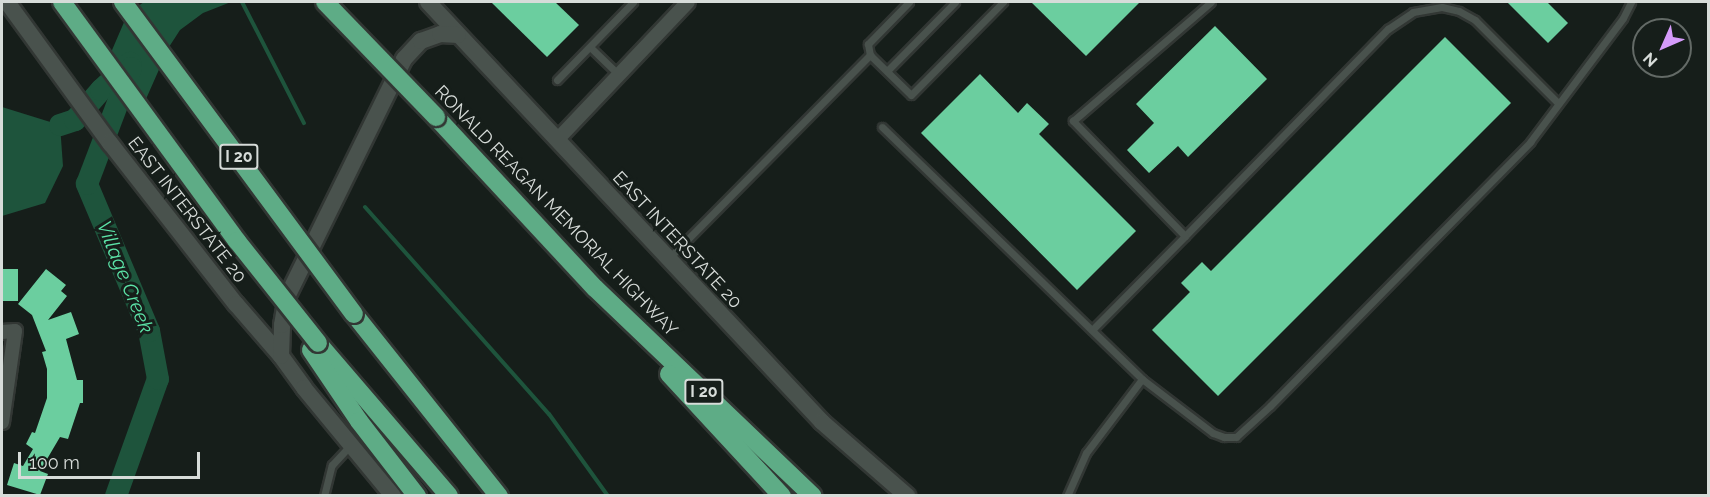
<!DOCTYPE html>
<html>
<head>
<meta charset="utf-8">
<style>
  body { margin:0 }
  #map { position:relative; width:1710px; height:497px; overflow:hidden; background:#161e1a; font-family:Raleway,sans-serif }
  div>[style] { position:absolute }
  .water>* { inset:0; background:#1e543c }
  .stream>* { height:4px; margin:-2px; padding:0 2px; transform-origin:2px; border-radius:2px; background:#1e543c }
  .river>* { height:22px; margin:-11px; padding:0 11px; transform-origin:11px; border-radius:11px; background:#1e543c }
  .building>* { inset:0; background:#6bce9f; transform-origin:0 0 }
  .roads { filter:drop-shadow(2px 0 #323734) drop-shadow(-2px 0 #323734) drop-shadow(0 2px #323734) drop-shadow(0 -2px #323734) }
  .service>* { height:7px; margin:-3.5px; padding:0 3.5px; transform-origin:3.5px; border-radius:3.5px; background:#49524d }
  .minor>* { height:14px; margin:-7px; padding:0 7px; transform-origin:7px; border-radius:7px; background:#49524d }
  .secondary>* { height:16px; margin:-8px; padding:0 8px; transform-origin:8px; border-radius:8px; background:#49524d }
  .motorway>* { height:18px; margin:-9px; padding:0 9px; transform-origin:9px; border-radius:9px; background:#5eac86 }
  .bridges { filter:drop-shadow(2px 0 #323734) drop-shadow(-2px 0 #323734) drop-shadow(0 2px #323734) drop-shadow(0 -2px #323734) }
  .motorway-bridge>* { height:18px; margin:-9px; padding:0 9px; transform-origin:9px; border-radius:9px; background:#5eac86 }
  span { translate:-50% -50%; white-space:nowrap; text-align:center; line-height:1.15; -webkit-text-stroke:6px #161e1a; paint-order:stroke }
  .shield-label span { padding:2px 4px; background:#161e1a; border:2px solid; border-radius:4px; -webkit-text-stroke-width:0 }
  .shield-label { font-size:16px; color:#d7dcd9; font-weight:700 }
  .street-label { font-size:18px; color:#d7dcd9 }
  .water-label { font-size:20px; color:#5ce4a8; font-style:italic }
  .frame { position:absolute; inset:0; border:3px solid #d7dcd9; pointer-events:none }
  .north { position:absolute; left:1632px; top:18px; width:60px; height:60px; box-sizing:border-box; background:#161e1a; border:2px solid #636a66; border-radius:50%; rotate:225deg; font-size:16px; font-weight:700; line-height:24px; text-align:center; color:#d7dcd9 }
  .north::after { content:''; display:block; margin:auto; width:21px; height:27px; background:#d59bfa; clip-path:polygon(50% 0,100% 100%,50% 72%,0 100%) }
  .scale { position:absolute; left:18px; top:452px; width:182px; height:27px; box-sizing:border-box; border:3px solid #d7dcd9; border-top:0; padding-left:8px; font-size:18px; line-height:21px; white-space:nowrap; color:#d7dcd9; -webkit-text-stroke:4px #161e1a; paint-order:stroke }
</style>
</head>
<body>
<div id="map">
  <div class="water">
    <div style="clip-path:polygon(144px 2px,231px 2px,203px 13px,180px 30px,169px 47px,146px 99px,106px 64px,128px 13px)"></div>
    <div style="clip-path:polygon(2px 107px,60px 125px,63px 166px,45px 203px,2px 216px)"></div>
  </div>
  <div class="stream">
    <div style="left:242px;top:2px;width:136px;rotate:62.9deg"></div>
    <div style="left:365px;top:207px;width:277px;rotate:48.4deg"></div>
    <div style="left:549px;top:414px;width:101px;rotate:54.3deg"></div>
  </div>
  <div class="river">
    <div style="left:60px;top:125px;width:16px;rotate:-18deg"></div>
    <div style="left:75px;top:120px;width:40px;rotate:-49deg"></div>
    <div style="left:101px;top:90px;width:40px;rotate:-43deg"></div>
    <div style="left:116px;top:496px;width:124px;rotate:-70.3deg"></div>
    <div style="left:158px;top:379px;width:49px;rotate:-100.6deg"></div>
    <div style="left:149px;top:331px;width:160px;rotate:-112.9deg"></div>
    <div style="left:87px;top:184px;width:124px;rotate:-69.2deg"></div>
  </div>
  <div class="building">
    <div style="clip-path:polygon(491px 2px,555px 2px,579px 25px,547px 57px)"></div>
    <div style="clip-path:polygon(1031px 2px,1140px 2px,1086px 56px)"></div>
    <div style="clip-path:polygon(1507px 2px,1547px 2px,1568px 23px,1548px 43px)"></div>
    <div style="clip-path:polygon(1215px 26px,1267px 79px,1188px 157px,1178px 146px,1149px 173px,1127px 150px,1154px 123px,1136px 104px)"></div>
    <div style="clip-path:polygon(1445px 37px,1511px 103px,1218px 396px,1152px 330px,1190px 292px,1181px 283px,1202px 262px,1211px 271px)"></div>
    <div style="clip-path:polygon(980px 74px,1018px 113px,1027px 103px,1049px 124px,1039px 134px,1136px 231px,1077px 290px,921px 133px)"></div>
    <div style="left:2px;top:269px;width:16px;height:32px"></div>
    <div style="clip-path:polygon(46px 269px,66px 285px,61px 291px,67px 296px,48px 320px,71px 312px,79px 334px,66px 339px,77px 380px,83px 380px,83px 403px,80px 403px,68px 439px,60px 437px,40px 471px,48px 474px,40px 495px,7px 485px,14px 463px,23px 466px,33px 449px,26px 444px,32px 432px,35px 433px,47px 398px,47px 369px,42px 352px,46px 351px,32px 315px,18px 304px)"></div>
  </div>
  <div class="roads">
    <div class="service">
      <div style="left:909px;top:2px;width:59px;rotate:134.3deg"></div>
      <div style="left:868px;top:44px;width:11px;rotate:80deg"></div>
      <div style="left:870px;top:55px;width:57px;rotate:44.3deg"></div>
      <div style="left:911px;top:95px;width:131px;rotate:-45.3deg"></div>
      <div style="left:590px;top:47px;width:40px;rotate:44deg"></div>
      <div style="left:887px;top:71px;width:97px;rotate:-45.4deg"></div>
      <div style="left:557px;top:80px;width:109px;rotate:-45.7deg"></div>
      <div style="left:882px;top:127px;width:362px;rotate:44.1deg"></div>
      <div style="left:1142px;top:379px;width:93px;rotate:127.1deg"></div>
      <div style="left:1086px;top:453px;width:47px;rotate:113.8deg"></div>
      <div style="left:1185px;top:236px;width:290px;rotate:-45.6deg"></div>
      <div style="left:1388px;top:29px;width:30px;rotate:-34deg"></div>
      <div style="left:1413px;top:12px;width:29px;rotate:-10deg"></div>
      <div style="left:1442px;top:7px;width:17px;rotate:13deg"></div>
      <div style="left:1459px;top:11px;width:18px;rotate:29deg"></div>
      <div style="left:1475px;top:20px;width:116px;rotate:45deg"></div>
      <div style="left:669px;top:258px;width:286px;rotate:-45.3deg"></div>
      <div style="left:1092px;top:330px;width:132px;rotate:-45.3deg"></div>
      <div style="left:1185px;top:236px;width:161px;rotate:-134.2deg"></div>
      <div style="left:1073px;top:121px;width:182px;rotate:-40.8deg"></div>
      <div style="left:1142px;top:379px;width:89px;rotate:37.3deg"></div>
      <div style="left:1213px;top:433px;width:12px;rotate:20deg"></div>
      <div style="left:1224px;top:437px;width:12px"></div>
      <div style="left:1236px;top:437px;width:46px;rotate:-42.4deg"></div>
      <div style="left:1270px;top:406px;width:371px;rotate:-45.4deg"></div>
      <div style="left:1530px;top:142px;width:155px;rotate:-53.1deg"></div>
      <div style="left:1623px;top:18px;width:18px;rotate:-63deg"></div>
      <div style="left:324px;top:496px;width:32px;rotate:-76deg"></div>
      <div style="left:332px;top:465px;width:26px;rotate:-47deg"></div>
    </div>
    <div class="minor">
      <div style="left:557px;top:140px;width:190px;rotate:-46.5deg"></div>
      <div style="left:2px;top:332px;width:13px;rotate:-4deg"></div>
      <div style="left:15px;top:331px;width:92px;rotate:98.1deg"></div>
    </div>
    <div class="secondary">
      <div style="left:7px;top:2px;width:175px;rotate:53.9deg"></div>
      <div style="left:110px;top:143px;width:204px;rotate:52deg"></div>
      <div style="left:236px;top:304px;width:69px;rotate:49.1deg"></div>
      <div style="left:281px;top:356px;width:39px;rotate:54deg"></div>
      <div style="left:304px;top:388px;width:140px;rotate:50.5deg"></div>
      <div style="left:428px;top:2px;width:576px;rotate:46.83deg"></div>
      <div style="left:822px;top:422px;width:113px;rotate:41deg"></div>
      <div style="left:281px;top:356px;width:31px;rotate:-88deg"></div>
      <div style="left:282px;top:325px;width:28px;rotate:-80deg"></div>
      <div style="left:287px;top:297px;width:265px;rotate:-63.8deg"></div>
      <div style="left:404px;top:59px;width:25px;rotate:-47deg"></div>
      <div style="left:421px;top:41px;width:20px;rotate:-20deg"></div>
      <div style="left:440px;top:34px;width:18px;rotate:3deg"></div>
    </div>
    <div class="motorway">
      <div style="left:436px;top:117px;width:233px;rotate:47.1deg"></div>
      <div style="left:595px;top:288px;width:301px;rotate:43.7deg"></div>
      <div style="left:354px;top:314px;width:233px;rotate:51.5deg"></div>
      <div style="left:318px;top:343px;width:201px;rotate:49.4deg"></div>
      <div style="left:311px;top:350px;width:86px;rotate:55.9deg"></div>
      <div style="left:359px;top:421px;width:95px;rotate:52.3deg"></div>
      <div style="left:669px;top:374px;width:166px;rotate:47.2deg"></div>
    </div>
  </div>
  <div class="bridges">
    <div class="motorway-bridge">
      <div style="left:62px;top:2px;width:296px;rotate:53.8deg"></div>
      <div style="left:237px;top:241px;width:130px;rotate:51.5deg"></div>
      <div style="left:123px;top:2px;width:388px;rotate:53.5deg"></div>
      <div style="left:325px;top:2px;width:160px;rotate:46deg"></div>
    </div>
  </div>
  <div class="shield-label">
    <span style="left:239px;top:157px">I 20</span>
    <span style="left:704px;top:392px">I 20</span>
  </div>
  <div class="street-label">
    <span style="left:187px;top:210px;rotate:52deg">EAST INTERSTATE 20</span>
    <span style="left:556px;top:211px;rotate:46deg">RONALD REAGAN MEMORIAL HIGHWAY</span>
    <span style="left:677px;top:240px;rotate:47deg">EAST INTERSTATE 20</span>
  </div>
  <div class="water-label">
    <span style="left:125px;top:277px;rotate:68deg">Village Creek</span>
  </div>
  <div class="frame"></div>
  <div class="north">N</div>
  <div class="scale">100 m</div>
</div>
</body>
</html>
